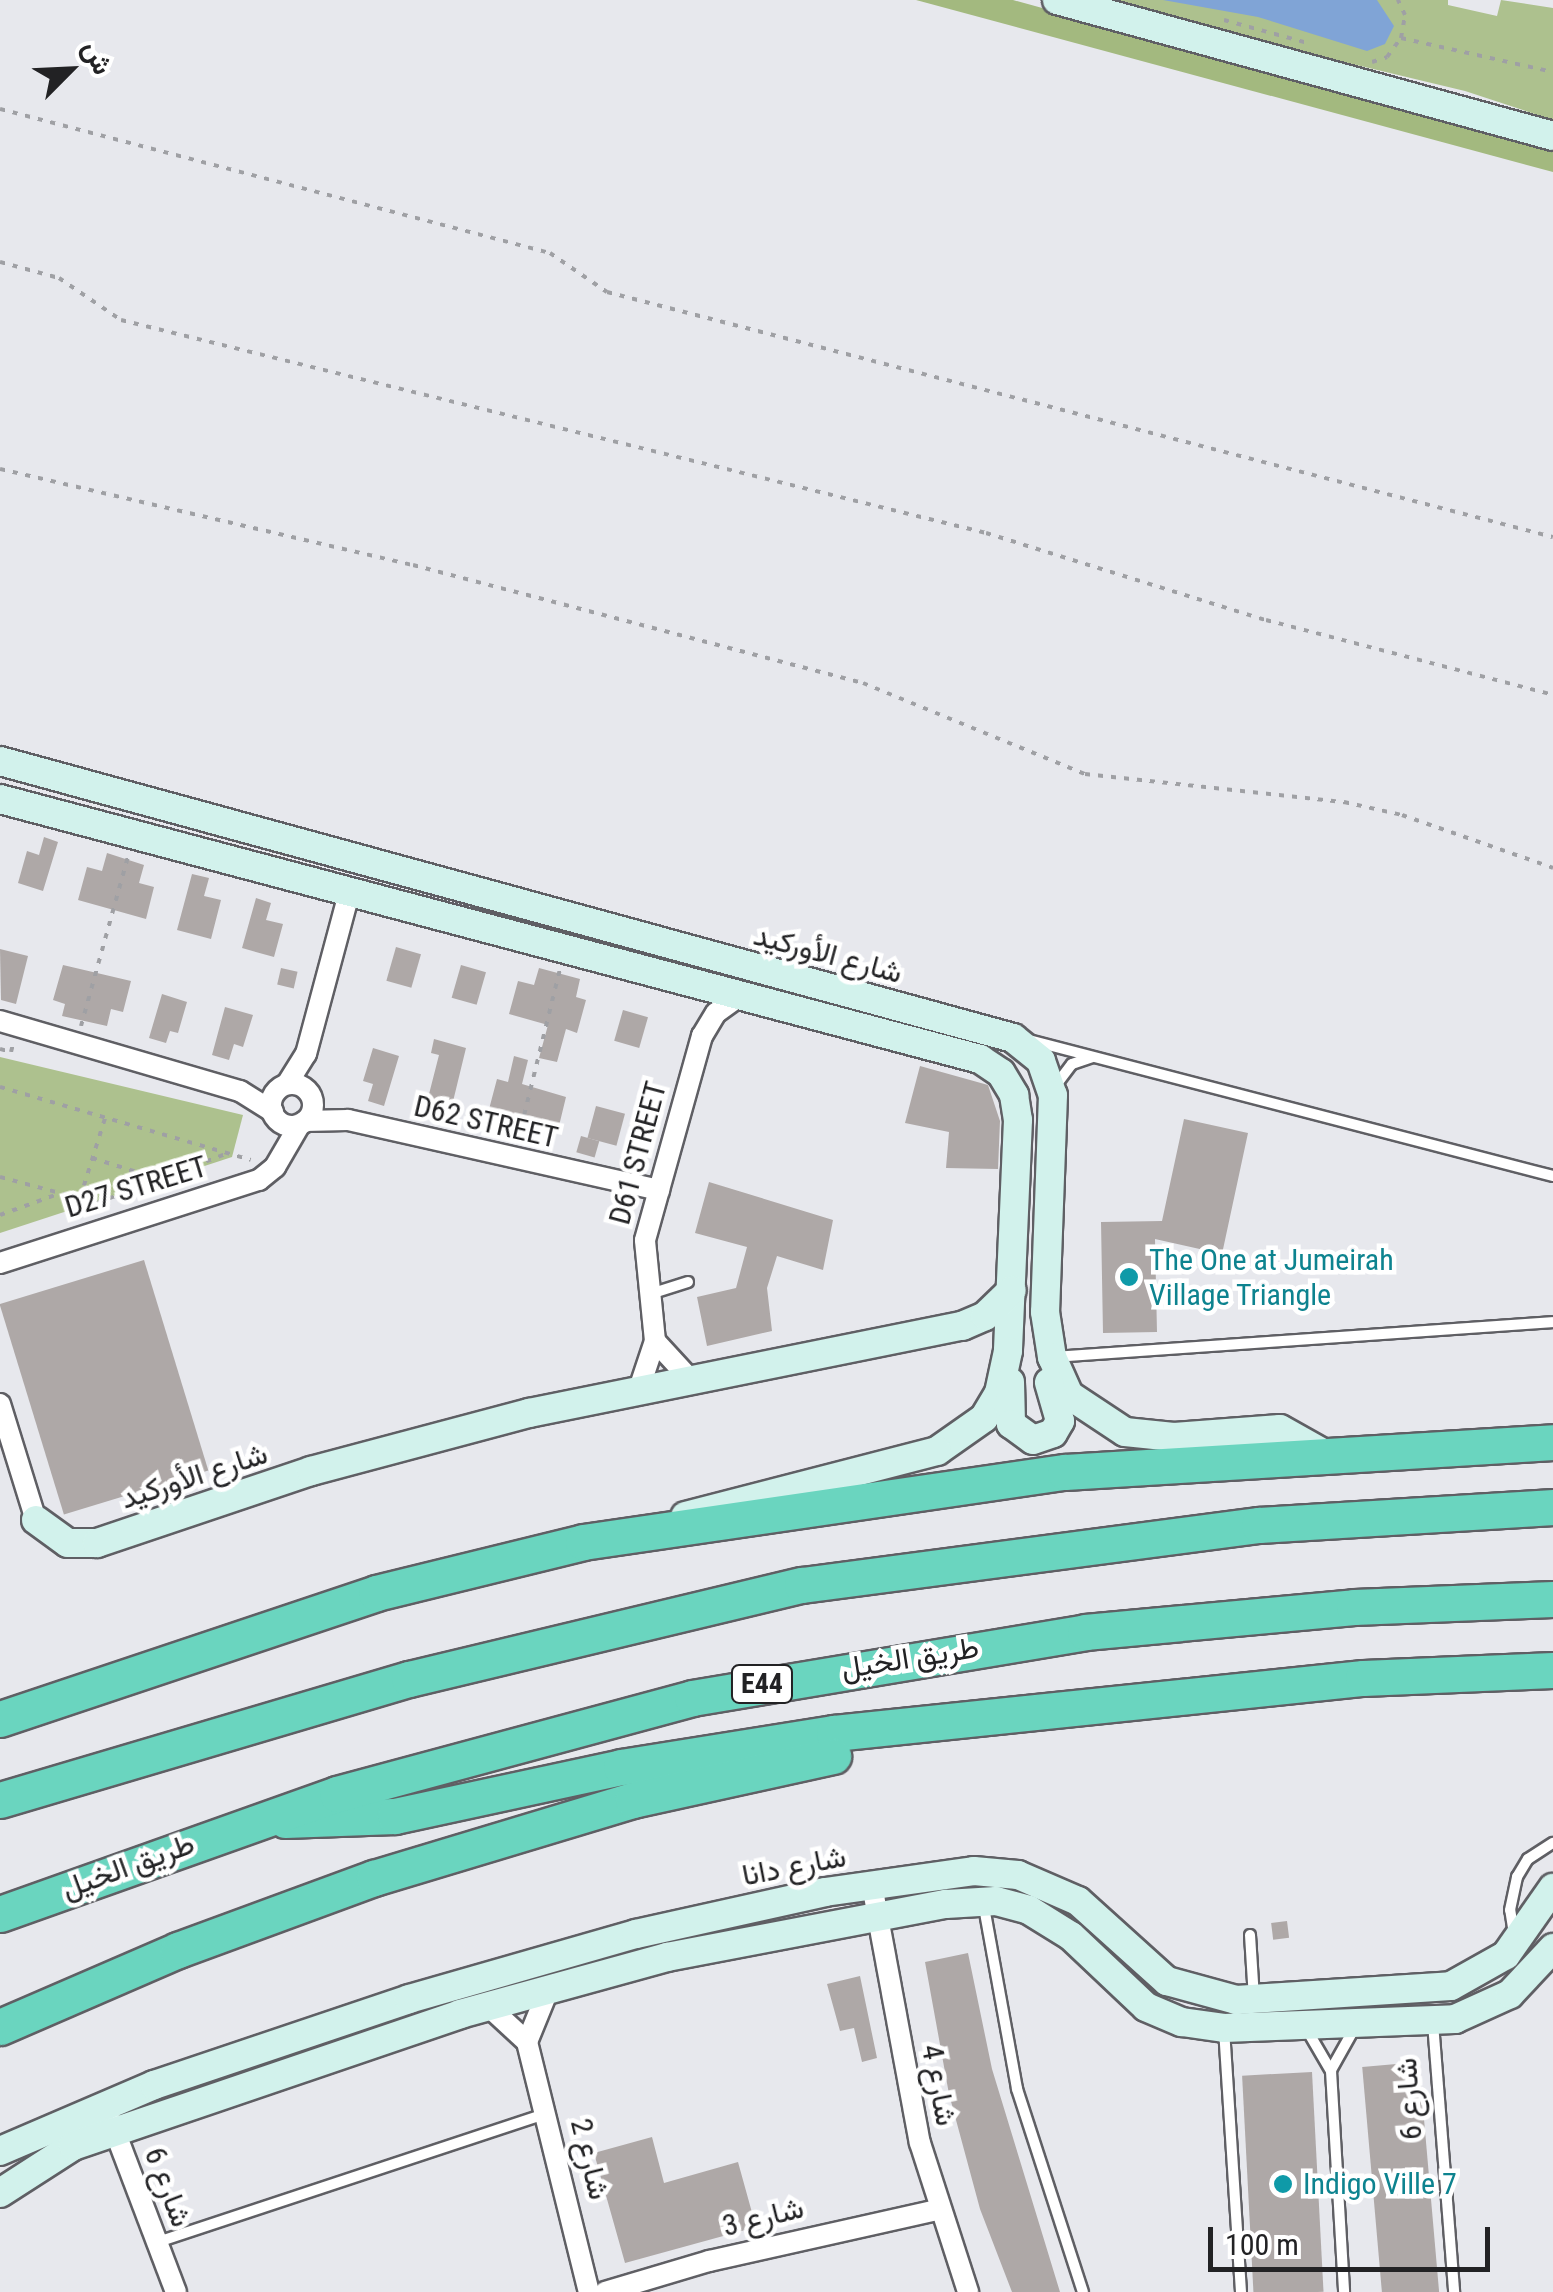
<!DOCTYPE html>
<html>
<head>
<meta charset="utf-8">
<style>
  body { margin:0 }
  #map { position:relative; width:1553px; height:2292px; overflow:hidden; background:#e7e8ed; font-family:"Roboto Condensed",Vazirmatn,sans-serif }
  div>[style] { position:absolute }
  .green>* { inset:0; background:#adc18e }
  .forest>* { inset:0; background:#a3b97f }
  .water>* { inset:0; background:#80a4d6 }
  .building>* { inset:0; background:#aea8a7; transform-origin:0 0 }
  .path>* { height:4px; margin-top:-2px; transform-origin:0; background:repeating-linear-gradient(90deg,#9fa0a4 0 5px,transparent 0 13px) }
  .roads { filter:drop-shadow(2px 0 #5f5f64) drop-shadow(-2px 0 #5f5f64) drop-shadow(0 2px #5f5f64) drop-shadow(0 -2px #5f5f64) }
  .lane>* { height:10px; margin:-5px; padding:0 5px; transform-origin:5px; border-radius:5px; background:#fff }
  .street>* { height:20px; margin:-10px; padding:0 10px; transform-origin:10px; border-radius:10px; background:#fff }
  .street>.ring { margin:-10px; padding:0; box-sizing:content-box; background:none; border:20px solid #fff; border-radius:50% }
  .secondary>* { height:28px; margin:-14px; padding:0 14px; transform-origin:14px; border-radius:14px; background:#d2f2ec }
  .highway>* { height:35px; margin:-17.5px; padding:0 17.5px; transform-origin:17.5px; border-radius:17.5px; background:#6ad5bf }
  .dots>* { width:28px; height:28px; translate:-50% -50%; box-sizing:border-box; border:5px solid #fff; border-radius:50% }
  span { translate:-50% -50%; white-space:nowrap; text-align:center; line-height:1.15; -webkit-text-stroke:9px #fff; paint-order:stroke }
  .shield-label span { padding:2px 8px; background:#fff; border:2px solid; border-radius:8px; -webkit-text-stroke-width:0 }
  .shield-label { font-size:28px; color:#222224; font-weight:700 }
  .street-label { font-size:30px; color:#222224 }
  .culture-label { font-size:30px; color:#0d838f }
  .left { translate:0 -50%; text-align:left }
  .north { position:absolute; left:20px; top:20px; width:100px; height:100px; -webkit-text-stroke:8px #fff; paint-order:stroke; rotate:66deg; font-size:28px; font-weight:700; line-height:40px; text-align:center; color:#222224 }
  .north::after { content:''; display:block; margin:auto; width:35px; height:45px; background:#222224; clip-path:polygon(50% 0,100% 100%,50% 72%,0 100%) }
  .scale { position:absolute; left:1208px; top:2227px; width:282px; height:45px; box-sizing:border-box; border:5px solid #222224; border-top:0; padding-left:12px; font-size:30px; line-height:35px; white-space:nowrap; color:#222224; -webkit-text-stroke:8px #fff; paint-order:stroke }
</style>
</head>
<body>
<div id="map">
  <div class="green">
    <div style="clip-path:polygon(1086px 0,1448px 0,1448px 5px,1497px 16px,1501px 0,1553px 8px,1553px 120px,1465px 91px)"></div>
    <div style="clip-path:polygon(0 1057px,243px 1115px,232px 1157px,0 1233px)"></div>
  </div>
  <div class="forest">
    <div style="clip-path:polygon(916px 0,1013px 0,1553px 149px,1553px 172px)"></div>
  </div>
  <div class="water">
    <div style="clip-path:polygon(1163px 0,1377px 0,1394px 26px,1385px 44px,1367px 51px,1258px 17px)"></div>
  </div>
  <div class="building">
    <div style="clip-path:polygon(44px 837px,58px 842px,43px 891px,18px 883px,27px 851px,39px 855px)"></div>
    <div style="clip-path:polygon(107px 853px,144px 865px,139px 883px,154px 887px,146px 919px,78px 900px,87px 867px,102px 871px)"></div>
    <div style="clip-path:polygon(192px 874px,209px 878px,204px 896px,221px 900px,211px 939px,177px 930px)"></div>
    <div style="clip-path:polygon(256px 898px,271px 903px,266px 920px,283px 924px,274px 957px,242px 948px)"></div>
    <div style="left:396px;top:947px;width:26px;height:35px;rotate:16deg"></div>
    <div style="clip-path:polygon(0 949px,28px 956px,16px 1004px,1px 1000px)"></div>
    <div style="clip-path:polygon(63px 965px,131px 981px,123px 1012px,111px 1009px,107px 1026px,62px 1016px,65px 1004px,53px 1000px)"></div>
    <div style="left:461px;top:965px;width:26px;height:34px;rotate:16deg"></div>
    <div style="left:281px;top:968px;width:17px;height:17px;rotate:13deg"></div>
    <div style="clip-path:polygon(539px 968px,580px 979px,576px 997px,586px 1000px,577px 1033px,566px 1029px,557px 1062px,539px 1058px,548px 1025px,509px 1014px,518px 981px,534px 985px)"></div>
    <div style="clip-path:polygon(162px 994px,187px 1002px,178px 1033px,170px 1031px,166px 1043px,149px 1038px)"></div>
    <div style="clip-path:polygon(225px 1007px,253px 1015px,243px 1047px,234px 1044px,229px 1060px,212px 1055px)"></div>
    <div style="left:623px;top:1010px;width:26px;height:32px;rotate:16deg"></div>
    <div style="clip-path:polygon(434px 1039px,466px 1048px,448px 1122px,433px 1118px,439px 1101px,428px 1098px,439px 1055px,431px 1053px)"></div>
    <div style="clip-path:polygon(373px 1048px,399px 1056px,384px 1106px,368px 1101px,373px 1084px,363px 1081px)"></div>
    <div style="clip-path:polygon(514px 1056px,528px 1060px,522px 1084px,566px 1097px,558px 1130px,539px 1125px,534px 1143px,495px 1134px,500px 1117px,488px 1113px,497px 1079px,508px 1082px)"></div>
    <div style="clip-path:polygon(920px 1066px,988px 1085px,1000px 1121px,998px 1169px,946px 1168px,949px 1132px,905px 1123px)"></div>
    <div style="left:596px;top:1106px;width:30px;height:33px;rotate:15deg"></div>
    <div style="clip-path:polygon(1184px 1119px,1248px 1133px,1222px 1254px,1155px 1239px,1157px 1332px,1103px 1333px,1101px 1222px,1162px 1221px)"></div>
    <div style="left:581px;top:1136px;width:19px;height:17px;rotate:16deg"></div>
    <div style="clip-path:polygon(709px 1182px,833px 1220px,823px 1270px,777px 1256px,767px 1288px,772px 1331px,707px 1346px,697px 1297px,736px 1288px,747px 1247px,695px 1233px)"></div>
    <div style="left:144px;top:1260px;width:220px;height:151px;rotate:73deg"></div>
    <div style="left:1287px;top:1921px;width:17px;height:16px;rotate:83deg"></div>
    <div style="clip-path:polygon(968px 1953px,992px 2069px,1060px 2292px,1012px 2292px,980px 2209px,949px 2094px,925px 1962px)"></div>
    <div style="clip-path:polygon(860px 1976px,877px 2058px,862px 2062px,854px 2028px,840px 2031px,827px 1984px)"></div>
    <div style="left:1419px;top:2062px;width:231px;height:57px;rotate:85deg"></div>
    <div style="left:1312px;top:2072px;width:220px;height:70px;rotate:87deg"></div>
    <div style="clip-path:polygon(652px 2137px,664px 2183px,738px 2162px,756px 2227px,625px 2263px,594px 2153px)"></div>
  </div>
  <div class="path">
    <div style="left:1224px;top:20px;width:90px;rotate:15.4deg"></div>
    <div style="left:1401px;top:38px;width:156px;rotate:12.6deg"></div>
    <div style="left:1372px;top:62px;width:16px;rotate:-18deg"></div>
    <div style="left:1387px;top:57px;width:24px;rotate:-54deg"></div>
    <div style="left:1401px;top:38px;width:23px;rotate:-80deg"></div>
    <div style="left:1405px;top:15px;width:17px;rotate:-115deg"></div>
    <div style="left:0;top:109px;width:569px;rotate:14.67deg"></div>
    <div style="left:550px;top:253px;width:69px;rotate:34.4deg"></div>
    <div style="left:607px;top:292px;width:977px;rotate:14.52deg"></div>
    <div style="left:0;top:262px;width:61px;rotate:15.2deg"></div>
    <div style="left:59px;top:278px;width:75px;rotate:34.1deg"></div>
    <div style="left:121px;top:320px;width:891px;rotate:13.83deg"></div>
    <div style="left:986px;top:533px;width:293px;rotate:17.3deg"></div>
    <div style="left:1266px;top:620px;width:297px;rotate:14.6deg"></div>
    <div style="left:0;top:469px;width:424px;rotate:13.1deg"></div>
    <div style="left:413px;top:565px;width:465px;rotate:14.7deg"></div>
    <div style="left:863px;top:683px;width:240px;rotate:22.3deg"></div>
    <div style="left:1085px;top:774px;width:261px;rotate:6.2deg"></div>
    <div style="left:1344px;top:802px;width:59px;rotate:12.6deg"></div>
    <div style="left:1402px;top:815px;width:160px;rotate:19.3deg"></div>
    <div style="left:81px;top:1026px;width:175px;rotate:-74.5deg"></div>
    <div style="left:0;top:1049px;width:11px;rotate:15deg"></div>
    <div style="left:11px;top:1052px;width:8px;rotate:-76deg"></div>
    <div style="left:0;top:1087px;width:261px;rotate:16.2deg"></div>
    <div style="left:518px;top:1140px;width:176px;rotate:-76.2deg"></div>
    <div style="left:92px;top:1158px;width:70px;rotate:17.4deg"></div>
    <div style="left:0;top:1177px;width:100px;rotate:15deg"></div>
    <div style="left:97px;top:1203px;width:140px;rotate:-20.9deg"></div>
    <div style="left:80px;top:1198px;width:84px;rotate:-72.6deg"></div>
    <div style="left:0;top:1215px;width:65px;rotate:-19.8deg"></div>
  </div>
  <div class="roads">
    <div class="lane">
      <div style="left:1029px;top:1040px;width:541px;rotate:14.55deg"></div>
      <div style="left:1056px;top:1085px;width:26px;rotate:-53deg"></div>
      <div style="left:1072px;top:1064px;width:21px;rotate:-19deg"></div>
      <div style="left:647px;top:1295px;width:43px;rotate:-17.6deg"></div>
      <div style="left:1055px;top:1357px;width:499px;rotate:-4deg"></div>
      <div style="left:984px;top:1907px;width:185px;rotate:79.7deg"></div>
      <div style="left:1017px;top:2089px;width:213px;rotate:72deg"></div>
      <div style="left:1514px;top:1934px;width:24px;rotate:-99deg"></div>
      <div style="left:1510px;top:1910px;width:34px;rotate:-78deg"></div>
      <div style="left:1517px;top:1877px;width:21px;rotate:-59deg"></div>
      <div style="left:1528px;top:1859px;width:30px;rotate:-33deg"></div>
      <div style="left:1250px;top:1935px;width:63px;rotate:86.4deg"></div>
      <div style="left:1433px;top:2023px;width:270px;rotate:85.5deg"></div>
      <div style="left:1224px;top:2029px;width:264px;rotate:86.3deg"></div>
      <div style="left:1307px;top:2030px;width:48px;rotate:59.7deg"></div>
      <div style="left:1331px;top:2071px;width:221px;rotate:86.6deg"></div>
      <div style="left:1331px;top:2070px;width:47px;rotate:-60.7deg"></div>
      <div style="left:158px;top:2242px;width:408px;rotate:-18.3deg"></div>
    </div>
    <div class="street">
      <div style="left:0;top:1021px;width:250px;rotate:16.3deg"></div>
      <div style="left:240px;top:1091px;width:39px;rotate:32deg"></div>
      <div style="left:287px;top:1084px;width:36px;rotate:-58deg"></div>
      <div style="left:306px;top:1054px;width:167px;rotate:-75deg"></div>
      <div class="ring" style="left:271px;top:1084px;width:22px;height:22px"></div>
      <div style="left:305px;top:1121px;width:43px;rotate:-1.3deg"></div>
      <div style="left:348px;top:1120px;width:319px;rotate:12.7deg"></div>
      <div style="left:0;top:1263px;width:272px;rotate:-17.8deg"></div>
      <div style="left:259px;top:1180px;width:21px;rotate:-39deg"></div>
      <div style="left:275px;top:1167px;width:50px;rotate:-59.8deg"></div>
      <div style="left:655px;top:1341px;width:50px;rotate:47.4deg"></div>
      <div style="left:639px;top:1389px;width:51px;rotate:-71.6deg"></div>
      <div style="left:655px;top:1341px;width:101px;rotate:-95.7deg"></div>
      <div style="left:645px;top:1240px;width:212px;rotate:-74.4deg"></div>
      <div style="left:702px;top:1036px;width:27px;rotate:-59deg"></div>
      <div style="left:716px;top:1013px;width:27px;rotate:-36deg"></div>
      <div style="left:0;top:1404px;width:121px;rotate:72.8deg"></div>
      <div style="left:872px;top:1885px;width:262px;rotate:79.5deg"></div>
      <div style="left:920px;top:2143px;width:157px;rotate:72.1deg"></div>
      <div style="left:488px;top:2006px;width:53px;rotate:42.7deg"></div>
      <div style="left:527px;top:2042px;width:258px;rotate:76.1deg"></div>
      <div style="left:527px;top:2042px;width:58px;rotate:-67.8deg"></div>
      <div style="left:111px;top:2121px;width:183px;rotate:69.2deg"></div>
      <div style="left:605px;top:2292px;width:109px;rotate:-16.6deg"></div>
      <div style="left:709px;top:2261px;width:235px;rotate:-12.6deg"></div>
    </div>
    <div class="secondary">
      <div style="left:1057px;top:0;width:514px;rotate:15.33deg"></div>
      <div style="left:0;top:761px;width:1050px;rotate:15.29deg"></div>
      <div style="left:1013px;top:1038px;width:36px;rotate:39deg"></div>
      <div style="left:1041px;top:1061px;width:36px;rotate:71deg"></div>
      <div style="left:1053px;top:1095px;width:217px;rotate:92.1deg"></div>
      <div style="left:1045px;top:1312px;width:46px;rotate:81.2deg"></div>
      <div style="left:1052px;top:1357px;width:42px;rotate:65.9deg"></div>
      <div style="left:1069px;top:1395px;width:67px;rotate:33.5deg"></div>
      <div style="left:1125px;top:1432px;width:49px;rotate:5.8deg"></div>
      <div style="left:1174px;top:1437px;width:106px;rotate:-4.3deg"></div>
      <div style="left:1280px;top:1429px;width:47px;rotate:29.3deg"></div>
      <div style="left:0;top:799px;width:1014px;rotate:14.86deg"></div>
      <div style="left:980px;top:1059px;width:25px;rotate:34deg"></div>
      <div style="left:1001px;top:1073px;width:26px;rotate:59deg"></div>
      <div style="left:1014px;top:1095px;width:25px;rotate:81deg"></div>
      <div style="left:1018px;top:1120px;width:231px;rotate:92.5deg"></div>
      <div style="left:1008px;top:1351px;width:43px;rotate:102.1deg"></div>
      <div style="left:999px;top:1393px;width:29px;rotate:121deg"></div>
      <div style="left:984px;top:1418px;width:57px;rotate:144.9deg"></div>
      <div style="left:937px;top:1451px;width:260px;rotate:165.5deg"></div>
      <div style="left:1010px;top:1382px;width:42px;rotate:88.6deg"></div>
      <div style="left:1011px;top:1424px;width:27px;rotate:36deg"></div>
      <div style="left:1033px;top:1440px;width:21px;rotate:-19deg"></div>
      <div style="left:1053px;top:1433px;width:14px;rotate:-60deg"></div>
      <div style="left:1060px;top:1421px;width:40px;rotate:-106deg"></div>
      <div style="left:36px;top:1520px;width:39px;rotate:36deg"></div>
      <div style="left:68px;top:1543px;width:29px"></div>
      <div style="left:97px;top:1543px;width:226px;rotate:-18.6deg"></div>
      <div style="left:311px;top:1471px;width:226px;rotate:-14.9deg"></div>
      <div style="left:529px;top:1413px;width:442px;rotate:-11.4deg"></div>
      <div style="left:962px;top:1326px;width:25px;rotate:-23deg"></div>
      <div style="left:985px;top:1316px;width:37px;rotate:-44deg"></div>
      <div style="left:0;top:2151px;width:168px;rotate:-23.2deg"></div>
      <div style="left:154px;top:2085px;width:269px;rotate:-18.6deg"></div>
      <div style="left:409px;top:1999px;width:236px;rotate:-16deg"></div>
      <div style="left:636px;top:1934px;width:194px;rotate:-12.5deg"></div>
      <div style="left:825px;top:1892px;width:150px;rotate:-8deg"></div>
      <div style="left:974px;top:1871px;width:44px;rotate:5.2deg"></div>
      <div style="left:1018px;top:1875px;width:65px;rotate:23.4deg"></div>
      <div style="left:1078px;top:1901px;width:120px;rotate:42deg"></div>
      <div style="left:1167px;top:1981px;width:72px;rotate:15.4deg"></div>
      <div style="left:1236px;top:2000px;width:215px;rotate:-3.7deg"></div>
      <div style="left:1451px;top:1986px;width:63px;rotate:-29.4deg"></div>
      <div style="left:1506px;top:1955px;width:82px;rotate:-55deg"></div>
      <div style="left:0;top:2193px;width:87px;rotate:-32.8deg"></div>
      <div style="left:73px;top:2146px;width:409px;rotate:-18.8deg"></div>
      <div style="left:460px;top:2014px;width:215px;rotate:-15.4deg"></div>
      <div style="left:667px;top:1957px;width:284px;rotate:-10.8deg"></div>
      <div style="left:946px;top:1904px;width:50px;rotate:-3.4deg"></div>
      <div style="left:996px;top:1901px;width:34px;rotate:15deg"></div>
      <div style="left:1029px;top:1910px;width:49px;rotate:31.8deg"></div>
      <div style="left:1071px;top:1936px;width:103px;rotate:43.4deg"></div>
      <div style="left:1146px;top:2007px;width:39px;rotate:23deg"></div>
      <div style="left:1182px;top:2022px;width:42px;rotate:8.1deg"></div>
      <div style="left:1224px;top:2028px;width:231px;rotate:-2.2deg"></div>
      <div style="left:1455px;top:2019px;width:60px;rotate:-24.4deg"></div>
      <div style="left:1510px;top:1994px;width:63px;rotate:-46.9deg"></div>
    </div>
    <div class="highway">
      <div style="left:0;top:1719px;width:397px;rotate:-18.5deg"></div>
      <div style="left:376px;top:1593px;width:213px;rotate:-13.8deg"></div>
      <div style="left:583px;top:1542px;width:487px;rotate:-8.3deg"></div>
      <div style="left:1065px;top:1472px;width:489px;rotate:-3.5deg"></div>
      <div style="left:0;top:1800px;width:427px;rotate:-16.5deg"></div>
      <div style="left:409px;top:1679px;width:404px;rotate:-13.5deg"></div>
      <div style="left:802px;top:1585px;width:461px;rotate:-7.5deg"></div>
      <div style="left:1259px;top:1525px;width:295px;rotate:-3.5deg"></div>
      <div style="left:285px;top:1820px;width:110px;rotate:-2.1deg"></div>
      <div style="left:395px;top:1816px;width:231px;rotate:-12.2deg"></div>
      <div style="left:621px;top:1767px;width:216px;rotate:-9.1deg"></div>
      <div style="left:834px;top:1733px;width:532px;rotate:-5.94deg"></div>
      <div style="left:1363px;top:1678px;width:190px;rotate:-2.4deg"></div>
      <div style="left:0;top:1914px;width:358px;rotate:-19.6deg"></div>
      <div style="left:337px;top:1794px;width:368px;rotate:-15.1deg"></div>
      <div style="left:692px;top:1698px;width:399px;rotate:-9.5deg"></div>
      <div style="left:1085px;top:1632px;width:270px;rotate:-5.3deg"></div>
      <div style="left:1354px;top:1607px;width:199px;rotate:-2.3deg"></div>
      <div style="left:0;top:2027px;width:194px;rotate:-23.4deg"></div>
      <div style="left:178px;top:1950px;width:209px;rotate:-20.2deg"></div>
      <div style="left:374px;top:1878px;width:270px;rotate:-16.8deg"></div>
      <div style="left:633px;top:1800px;width:205px;rotate:-12.4deg"></div>
    </div>
  </div>
  <div class="dots">
    <div style="left:1129px;top:1277px;background:#0f9aa8"></div>
    <div style="left:1283px;top:2184px;background:#0f9aa8"></div>
  </div>
  <div class="shield-label">
    <span style="left:762px;top:1684px">E44</span>
  </div>
  <div class="street-label">
    <span style="left:828px;top:954px;rotate:15deg">شارع الأوركيد</span>
    <span style="left:486px;top:1122px;rotate:13deg">D62 STREET</span>
    <span style="left:638px;top:1153px;rotate:-75deg">D61 STREET</span>
    <span style="left:136px;top:1187px;rotate:-17deg">D27 STREET</span>
    <span style="left:194px;top:1476px;rotate:-18deg">شارع الأوركيد</span>
    <span style="left:910px;top:1658px;rotate:-9deg">طريق الخيل</span>
    <span style="left:128px;top:1866px;rotate:-20deg">طريق الخيل</span>
    <span style="left:794px;top:1866px;rotate:-11deg">شارع دانا</span>
    <span style="left:939px;top:2085px;rotate:79deg">شارع 4</span>
    <span style="left:1409px;top:2099px;rotate:-94deg">شارع 6</span>
    <span style="left:590px;top:2159px;rotate:76deg">شارع 2</span>
    <span style="left:168px;top:2187px;rotate:69deg">شارع 6</span>
    <span style="left:763px;top:2217px;rotate:-14deg">شارع 3</span>
  </div>
  <div class="culture-label">
    <span class="left" style="left:1149px;top:1277px">The One at Jumeirah<br>Village Triangle</span>
    <span class="left" style="left:1303px;top:2184px">Indigo Ville 7</span>
  </div>
  <div class="north">ش</div>
  <div class="scale">100 m</div>
</div>
</body>
</html>
